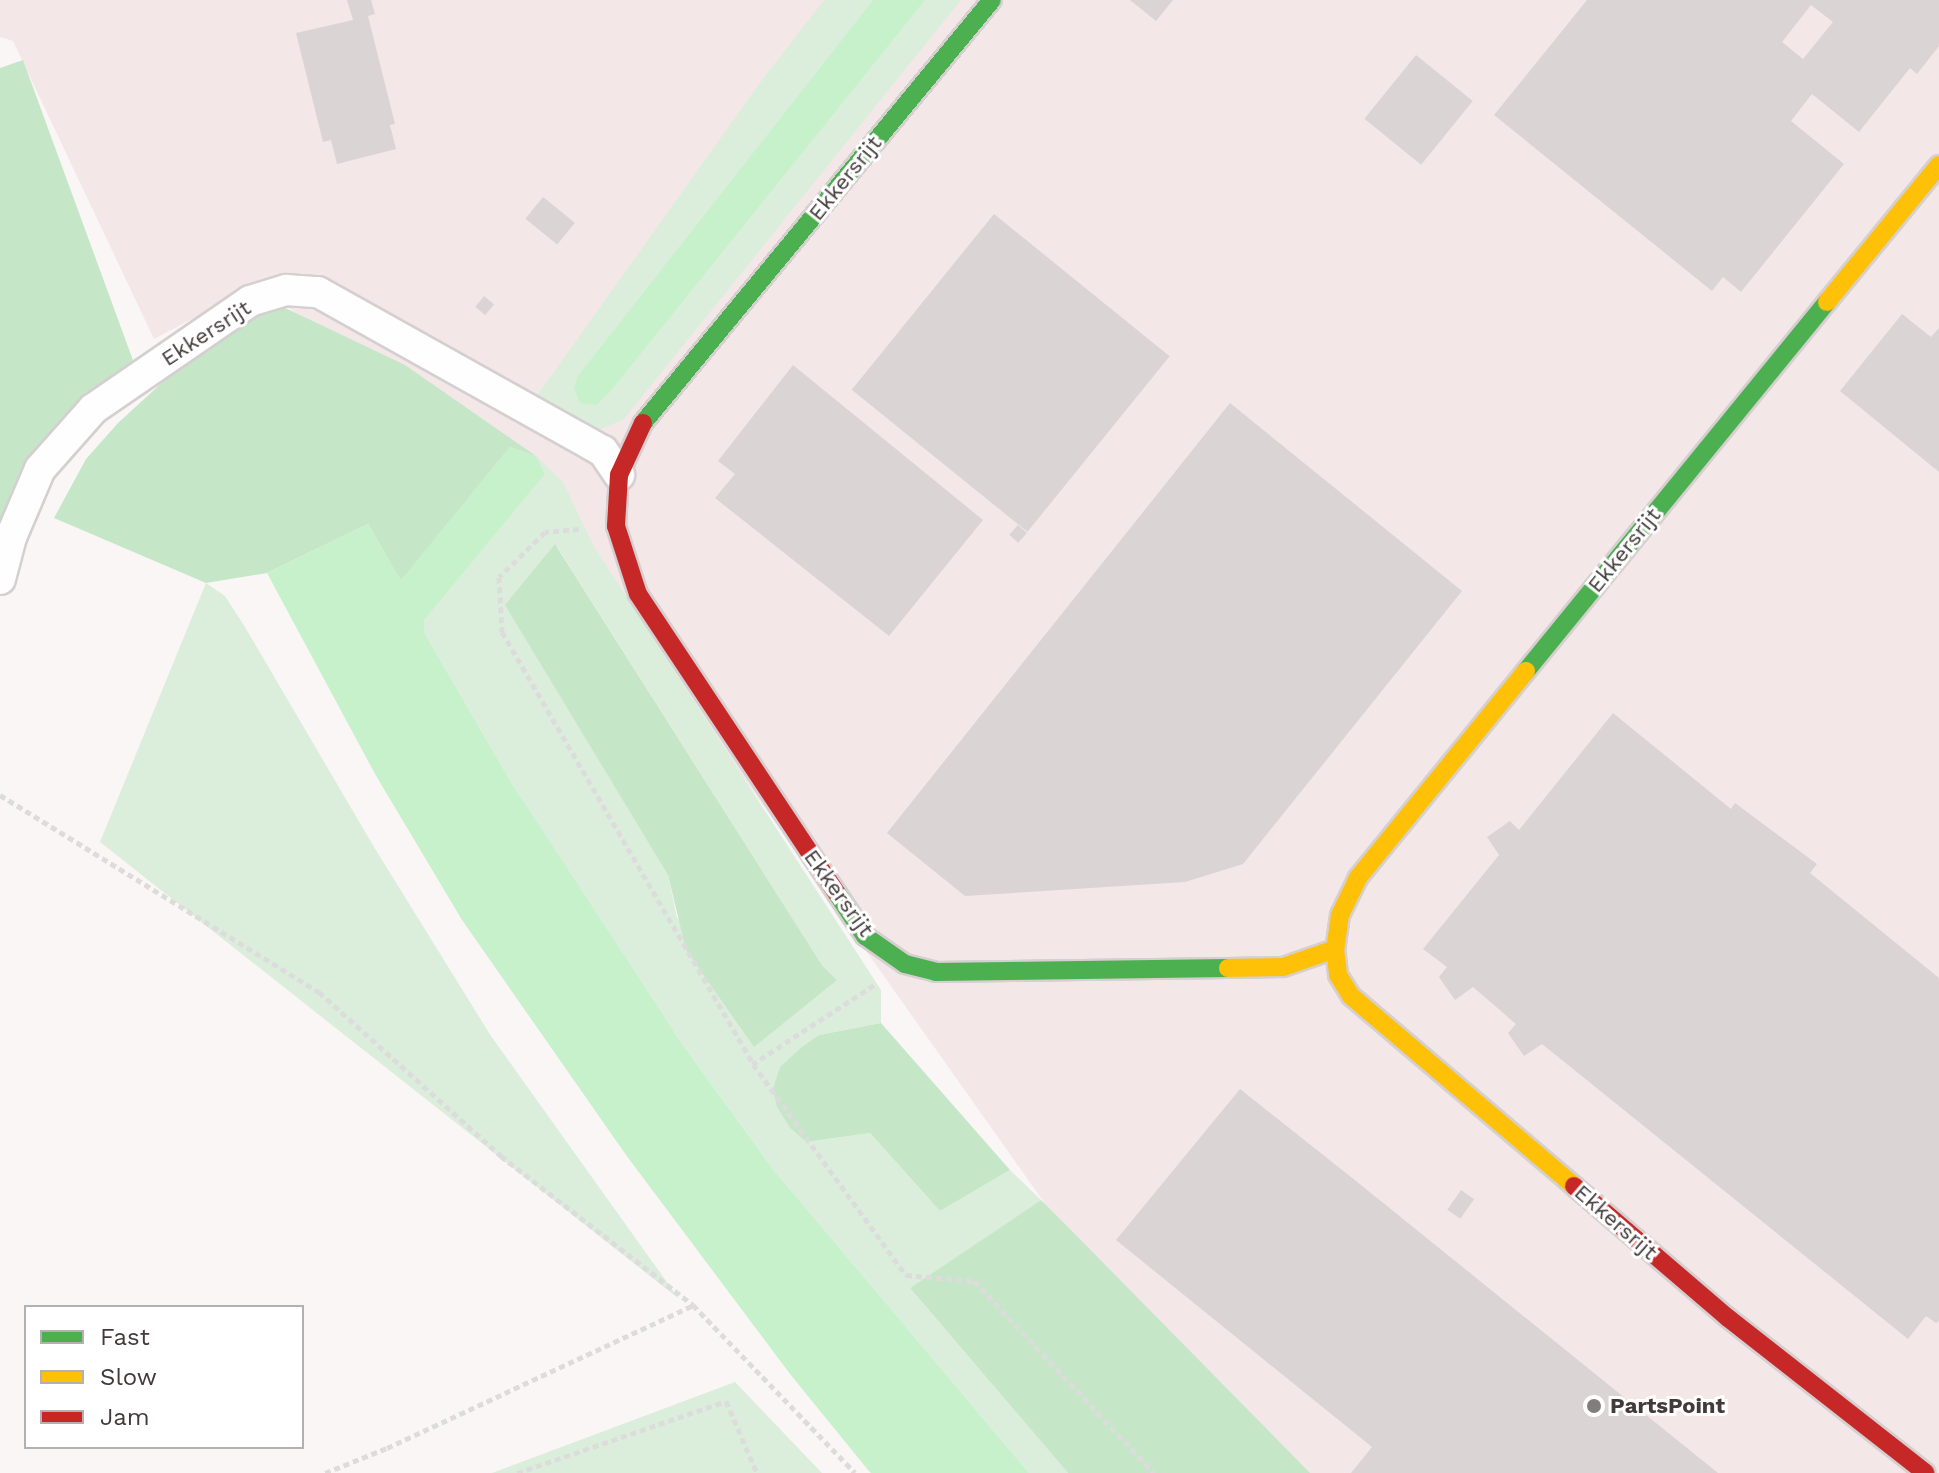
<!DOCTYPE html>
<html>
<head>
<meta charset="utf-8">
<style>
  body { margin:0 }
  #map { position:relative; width:1939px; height:1473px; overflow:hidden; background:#fbf6f6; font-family:"Work Sans",sans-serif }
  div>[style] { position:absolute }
  .built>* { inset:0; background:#f4e7e8 }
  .green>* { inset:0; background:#dbeedb }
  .forest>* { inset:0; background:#c6e6c8 }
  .water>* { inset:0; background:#c7f1cb }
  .building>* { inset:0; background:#dad4d4; transform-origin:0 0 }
  .path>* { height:5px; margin-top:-2.5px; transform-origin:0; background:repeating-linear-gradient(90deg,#dddcdc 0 6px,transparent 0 10px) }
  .roads { filter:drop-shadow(2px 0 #d5cfd0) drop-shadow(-2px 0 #d5cfd0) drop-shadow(0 2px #d5cfd0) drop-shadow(0 -2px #d5cfd0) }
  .street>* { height:30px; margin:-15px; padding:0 15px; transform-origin:15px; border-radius:15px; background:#fefefe }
  .fast>* { height:18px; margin:-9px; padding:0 9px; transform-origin:9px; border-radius:9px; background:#4caf50 }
  .slow>* { height:18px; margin:-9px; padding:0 9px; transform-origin:9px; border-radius:9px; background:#ffc107 }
  .jam>* { height:18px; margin:-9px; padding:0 9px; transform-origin:9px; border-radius:9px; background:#c62828 }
  .dots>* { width:22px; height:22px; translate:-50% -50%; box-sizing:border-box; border:4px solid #fff; border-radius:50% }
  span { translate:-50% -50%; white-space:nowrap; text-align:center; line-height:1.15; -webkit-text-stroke:6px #fff; paint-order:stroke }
  .street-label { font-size:22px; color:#433a3b }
  .poi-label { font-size:22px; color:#433a3b; font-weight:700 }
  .left { translate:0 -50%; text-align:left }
  .legend { position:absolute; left:24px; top:1305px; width:280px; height:144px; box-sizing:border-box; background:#fff; border:2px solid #b4b0b1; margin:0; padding:10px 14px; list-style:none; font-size:24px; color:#433a3b }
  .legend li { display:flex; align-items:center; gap:16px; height:40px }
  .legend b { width:40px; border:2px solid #b4b0b1 }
</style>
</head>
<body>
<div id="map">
  <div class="built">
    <div style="clip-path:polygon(0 0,1939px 0,1939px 1473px,1278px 1473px,1106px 1290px,540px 490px,257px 285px,154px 339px,13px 41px,0 37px)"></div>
  </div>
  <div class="green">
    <div style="clip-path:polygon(824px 0,873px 0,577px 377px,574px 388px,596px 405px,925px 0,961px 0,624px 419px,595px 432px,536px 397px,759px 84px)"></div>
    <div style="clip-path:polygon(evenodd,536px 456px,563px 482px,593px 545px,881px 990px,881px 1023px,819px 1035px,777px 1107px,790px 1128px,806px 1142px,870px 1133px,940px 1211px,1010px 1170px,1041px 1200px,910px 1288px,1068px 1473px,1029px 1473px,772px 1168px,680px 1041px,579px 890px,512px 784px,424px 632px,423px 620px,545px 474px,536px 456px,556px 545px,822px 965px,837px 980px,677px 918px,668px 875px,647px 838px,556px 545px)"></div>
    <div style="clip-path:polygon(206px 583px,225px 596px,245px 627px,374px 847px,491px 1036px,679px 1299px,100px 842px)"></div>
    <div style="clip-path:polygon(735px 1382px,822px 1473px,492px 1473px)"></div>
  </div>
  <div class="forest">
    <div style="clip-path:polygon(23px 60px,134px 363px,0 532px,0 68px)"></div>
    <div style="clip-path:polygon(279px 305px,405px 365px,536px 456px,510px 447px,401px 581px,368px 524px,267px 573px,206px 583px,54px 518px,86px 459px,118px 423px,166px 379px,265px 309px)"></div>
    <div style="clip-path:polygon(555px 544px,822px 965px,837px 980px,754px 1047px,686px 950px,668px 875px,505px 605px)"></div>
    <div style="clip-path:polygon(881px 1023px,1010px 1170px,940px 1211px,870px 1133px,806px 1142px,790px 1128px,777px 1107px,773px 1089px,780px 1067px,802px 1047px,819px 1035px)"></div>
    <div style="clip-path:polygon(1041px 1200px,1068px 1227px,1310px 1473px,1068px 1473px,910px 1288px)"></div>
  </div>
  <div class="water">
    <div style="clip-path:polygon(873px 0,925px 0,609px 393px,596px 405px,580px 403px,574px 388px,577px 377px)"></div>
    <div style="clip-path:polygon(510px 447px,536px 456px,545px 474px,424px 620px,424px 632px,512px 784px,680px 1041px,772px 1168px,1029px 1473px,871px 1473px,868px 1470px,790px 1374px,626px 1155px,462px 920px,375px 774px,267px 573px,368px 524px,401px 580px)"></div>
  </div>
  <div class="building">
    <div style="clip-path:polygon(347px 0,371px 0,375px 14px,368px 16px,395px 124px,390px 125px,396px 149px,337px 164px,331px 140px,323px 142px,296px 33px,353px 20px)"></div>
    <div style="clip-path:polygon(1130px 0,1173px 0,1156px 21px)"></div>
    <div style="clip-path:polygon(evenodd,1587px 0,1939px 0,1939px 46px,1917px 74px,1910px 68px,1859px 132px,1812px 94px,1791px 121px,1844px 164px,1741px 292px,1723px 277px,1712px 291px,1494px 115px,1587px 0,1811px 5px,1833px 22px,1803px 59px,1782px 42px,1811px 5px)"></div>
    <div style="left:1416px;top:55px;width:73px;height:82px;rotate:39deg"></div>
    <div style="left:543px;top:197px;width:41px;height:28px;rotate:39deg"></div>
    <div style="left:994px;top:214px;width:226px;height:226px;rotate:39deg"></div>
    <div style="left:484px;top:296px;width:13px;height:14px;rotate:39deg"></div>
    <div style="clip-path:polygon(1902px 314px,1931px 337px,1939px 328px,1939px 472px,1840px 391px)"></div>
    <div style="clip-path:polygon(793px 365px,983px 520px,889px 636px,715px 498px,735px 474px,718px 461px)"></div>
    <div style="clip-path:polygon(1230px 403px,1462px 591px,1243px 864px,1185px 882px,965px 896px,887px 833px)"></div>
    <div style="left:1018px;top:525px;width:12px;height:13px;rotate:42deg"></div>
    <div style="clip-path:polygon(1613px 713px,1731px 809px,1735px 803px,1817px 864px,1810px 873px,1939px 978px,1939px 1321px,1936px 1323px,1926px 1316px,1908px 1339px,1542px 1044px,1524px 1056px,1508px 1033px,1516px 1024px,1473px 987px,1455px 1000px,1439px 977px,1447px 967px,1423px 949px,1499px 855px,1487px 837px,1510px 821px,1519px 830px)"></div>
    <div style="clip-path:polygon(1240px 1089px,1356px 1181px,1718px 1473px,1351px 1473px,1372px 1447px,1116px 1240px)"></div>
    <div style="left:1461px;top:1190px;width:16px;height:24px;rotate:35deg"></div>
  </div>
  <div class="path">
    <div style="left:579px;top:529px;width:34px;rotate:175deg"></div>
    <div style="left:545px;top:532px;width:64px;rotate:135.6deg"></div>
    <div style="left:499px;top:577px;width:55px;rotate:86.9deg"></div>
    <div style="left:502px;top:632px;width:500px;rotate:59.8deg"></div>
    <div style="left:0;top:795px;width:375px;rotate:31.7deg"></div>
    <div style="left:319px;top:992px;width:245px;rotate:42deg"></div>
    <div style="left:501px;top:1156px;width:243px;rotate:37.8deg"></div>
    <div style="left:693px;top:1305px;width:233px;rotate:46deg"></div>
    <div style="left:874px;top:985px;width:145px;rotate:146.9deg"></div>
    <div style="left:753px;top:1064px;width:261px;rotate:54.1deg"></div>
    <div style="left:906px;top:1275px;width:68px;rotate:5deg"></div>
    <div style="left:974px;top:1281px;width:263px;rotate:46.8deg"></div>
    <div style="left:325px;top:1473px;width:67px;rotate:-22deg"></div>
    <div style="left:387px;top:1448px;width:338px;rotate:-25deg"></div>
    <div style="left:517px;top:1473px;width:221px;rotate:-19deg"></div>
    <div style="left:726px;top:1401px;width:78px;rotate:66.7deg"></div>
  </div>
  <div class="roads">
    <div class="street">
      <div style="left:0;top:579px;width:43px;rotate:-75.3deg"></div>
      <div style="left:11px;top:537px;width:74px;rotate:-66.9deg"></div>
      <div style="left:40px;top:469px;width:80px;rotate:-48.5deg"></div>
      <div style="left:93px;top:409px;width:191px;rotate:-34.5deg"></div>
      <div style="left:250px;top:301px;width:38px;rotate:-17deg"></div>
      <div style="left:286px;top:290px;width:32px;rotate:4deg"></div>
      <div style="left:318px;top:292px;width:326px;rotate:29.2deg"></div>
      <div style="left:603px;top:451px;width:29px;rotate:56deg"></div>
    </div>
    <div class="fast">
      <div style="left:643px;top:423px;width:548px;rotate:-50.48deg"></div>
      <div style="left:1526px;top:671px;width:476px;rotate:-50.8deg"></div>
      <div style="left:836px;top:892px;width:53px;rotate:56.6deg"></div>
      <div style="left:865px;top:936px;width:49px;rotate:35deg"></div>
      <div style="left:905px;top:964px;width:32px;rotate:14deg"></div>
      <div style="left:936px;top:972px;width:292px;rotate:-0.8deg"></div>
    </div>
    <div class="slow">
      <div style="left:1827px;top:302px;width:177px;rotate:-50.7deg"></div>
      <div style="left:1526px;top:671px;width:267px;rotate:129.1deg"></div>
      <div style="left:1358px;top:878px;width:41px;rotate:115.9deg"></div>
      <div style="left:1340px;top:915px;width:34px;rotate:98deg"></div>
      <div style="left:1335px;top:949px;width:26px;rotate:83deg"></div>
      <div style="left:1338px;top:975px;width:25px;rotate:58deg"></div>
      <div style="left:1351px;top:996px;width:293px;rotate:40.4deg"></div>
      <div style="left:1228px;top:968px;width:55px;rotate:-1deg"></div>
      <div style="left:1283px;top:967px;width:55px;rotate:-19.1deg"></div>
    </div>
    <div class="jam">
      <div style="left:643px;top:423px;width:57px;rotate:114.8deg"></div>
      <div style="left:619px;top:475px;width:51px;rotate:93.4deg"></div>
      <div style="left:616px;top:526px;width:71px;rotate:72.1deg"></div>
      <div style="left:638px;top:594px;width:358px;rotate:56.4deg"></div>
      <div style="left:1574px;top:1186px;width:203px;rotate:40.6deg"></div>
      <div style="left:1728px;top:1318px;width:251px;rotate:38.1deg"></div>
    </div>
  </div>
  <div class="dots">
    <div style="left:1594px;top:1406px;background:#837c7c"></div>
  </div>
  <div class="street-label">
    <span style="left:845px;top:178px;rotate:-51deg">Ekkersrijt</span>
    <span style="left:206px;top:333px;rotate:-33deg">Ekkersrijt</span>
    <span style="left:1624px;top:550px;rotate:-51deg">Ekkersrijt</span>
    <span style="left:839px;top:893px;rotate:54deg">Ekkersrijt</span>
    <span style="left:1616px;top:1222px;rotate:41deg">Ekkersrijt</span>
  </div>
  <div class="poi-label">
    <span class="left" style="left:1610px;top:1406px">PartsPoint</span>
  </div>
  <ul class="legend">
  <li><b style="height:10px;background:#4caf50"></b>Fast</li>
  <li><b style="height:10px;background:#ffc107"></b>Slow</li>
  <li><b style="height:10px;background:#c62828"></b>Jam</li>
  </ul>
</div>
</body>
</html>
